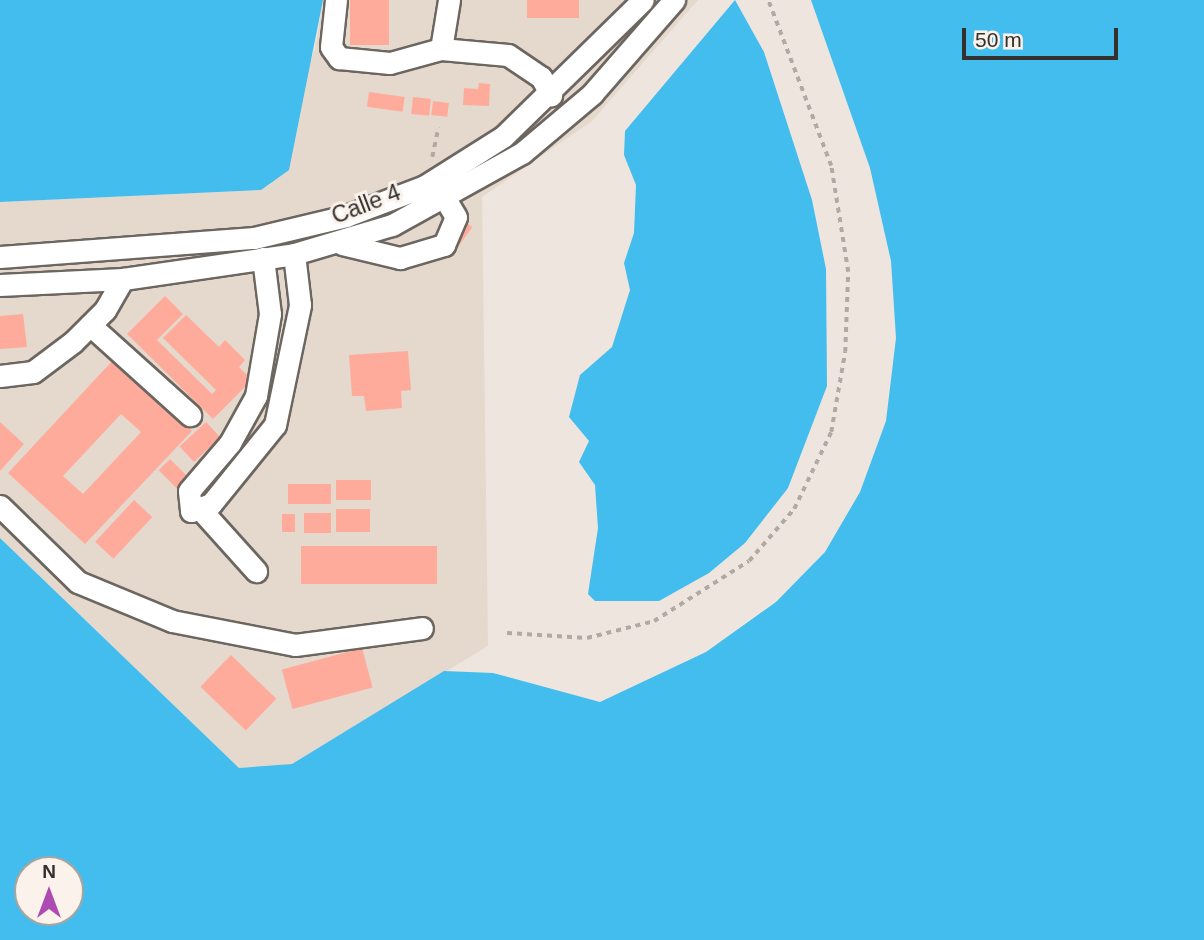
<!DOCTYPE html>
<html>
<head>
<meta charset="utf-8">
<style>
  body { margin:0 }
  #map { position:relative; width:1204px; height:940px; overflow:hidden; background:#ede5de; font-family:Helvetica,sans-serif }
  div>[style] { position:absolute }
  .built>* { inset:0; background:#e5d8cc }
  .water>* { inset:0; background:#42bdee }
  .building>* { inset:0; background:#ffab9c; transform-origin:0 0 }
  .path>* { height:3.5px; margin-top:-1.75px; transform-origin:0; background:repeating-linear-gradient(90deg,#b1aaa4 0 5px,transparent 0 10px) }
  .roads { filter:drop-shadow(2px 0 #6c6660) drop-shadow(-2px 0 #6c6660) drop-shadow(0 2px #6c6660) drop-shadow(0 -2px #6c6660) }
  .minor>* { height:21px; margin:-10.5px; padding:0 10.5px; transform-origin:10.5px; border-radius:10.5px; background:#fff }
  span { translate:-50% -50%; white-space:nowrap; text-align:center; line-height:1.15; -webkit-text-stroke:6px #faf2eb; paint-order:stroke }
  .street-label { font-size:23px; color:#33302d }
  .north { position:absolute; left:14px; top:856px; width:70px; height:70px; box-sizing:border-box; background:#faf2eb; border:2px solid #aaa49f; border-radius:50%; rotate:0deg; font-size:19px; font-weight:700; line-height:28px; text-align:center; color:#33302d }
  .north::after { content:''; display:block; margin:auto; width:24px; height:32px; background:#ae4bb2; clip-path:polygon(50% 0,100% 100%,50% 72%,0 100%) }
  .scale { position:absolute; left:962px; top:28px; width:156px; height:32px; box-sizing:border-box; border:4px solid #33302d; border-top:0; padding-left:9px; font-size:21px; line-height:24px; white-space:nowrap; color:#33302d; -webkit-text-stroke:5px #faf2eb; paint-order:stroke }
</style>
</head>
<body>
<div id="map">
  <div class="built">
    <div style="clip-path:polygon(323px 0,698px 0,592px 121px,482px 197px,488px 646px,292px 764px,239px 768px,0 538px,0 202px,261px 190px,315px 49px)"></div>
  </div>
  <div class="water">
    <div style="clip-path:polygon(0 0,323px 0,289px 170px,261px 190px,0 202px)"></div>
    <div style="clip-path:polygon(735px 0,764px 52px,812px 200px,826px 269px,827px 386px,788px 488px,745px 543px,709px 573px,659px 601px,595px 601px,588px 594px,598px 528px,595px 485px,579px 462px,589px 441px,569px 417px,580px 375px,612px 347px,630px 290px,624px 263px,634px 233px,636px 185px,624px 155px,625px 131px)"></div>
    <div style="clip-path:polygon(evenodd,811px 0,1204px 0,1204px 940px,0 940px,0 538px,239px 768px,292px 764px,444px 671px,493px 673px,600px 702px,706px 652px,776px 602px,825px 552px,860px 492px,886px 421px,896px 338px,891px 261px,870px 168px,811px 0,28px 870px,70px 870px,70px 912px,28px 912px,28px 870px)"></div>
  </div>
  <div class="building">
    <div style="left:350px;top:0;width:39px;height:45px"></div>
    <div style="left:527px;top:0;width:52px;height:18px"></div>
    <div style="clip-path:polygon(479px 83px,490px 84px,489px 106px,463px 105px,464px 88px,478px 89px)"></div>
    <div style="left:369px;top:92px;width:36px;height:15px;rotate:8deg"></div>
    <div style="left:413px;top:97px;width:18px;height:17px;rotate:6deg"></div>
    <div style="left:433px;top:101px;width:16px;height:14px;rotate:7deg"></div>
    <div style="left:465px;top:222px;width:9px;height:31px;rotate:36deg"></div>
    <div style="clip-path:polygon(165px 296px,183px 314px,157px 340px,212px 394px,216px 390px,163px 338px,186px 315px,219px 347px,225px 340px,245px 360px,239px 367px,252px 380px,213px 419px,127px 334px)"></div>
    <div style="clip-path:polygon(23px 314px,27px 347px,0 349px,0 316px)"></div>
    <div style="clip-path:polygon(408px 351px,411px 390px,401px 391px,402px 408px,366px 411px,364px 396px,352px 396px,349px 355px)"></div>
    <div style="clip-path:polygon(evenodd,114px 359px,192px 431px,85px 544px,8px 473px,114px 359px,121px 414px,141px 432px,83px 494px,63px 476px,121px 414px)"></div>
    <div style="clip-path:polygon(0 422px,24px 444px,0 471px)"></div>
    <div style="left:206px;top:422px;width:21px;height:36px;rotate:47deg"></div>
    <div style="left:170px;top:459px;width:27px;height:16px;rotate:45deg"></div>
    <div style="left:371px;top:480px;width:20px;height:35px;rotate:90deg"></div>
    <div style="left:288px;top:484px;width:43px;height:20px"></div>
    <div style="left:134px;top:500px;width:25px;height:57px;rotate:43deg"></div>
    <div style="left:336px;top:509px;width:34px;height:23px"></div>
    <div style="left:304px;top:513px;width:27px;height:20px"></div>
    <div style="left:282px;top:514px;width:13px;height:18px"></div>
    <div style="left:437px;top:546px;width:38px;height:136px;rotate:90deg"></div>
    <div style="left:362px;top:648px;width:41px;height:83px;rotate:75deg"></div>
    <div style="left:231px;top:655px;width:63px;height:44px;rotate:44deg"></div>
  </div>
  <div class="path">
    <div style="left:432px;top:157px;width:30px;rotate:-78deg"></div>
    <div style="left:507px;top:633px;width:80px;rotate:3.6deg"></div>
    <div style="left:587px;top:638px;width:69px;rotate:-14.2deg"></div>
    <div style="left:654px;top:621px;width:112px;rotate:-32.3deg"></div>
    <div style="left:749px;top:561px;width:69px;rotate:-49.1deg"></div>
    <div style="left:794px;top:509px;width:85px;rotate:-64.3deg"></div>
    <div style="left:831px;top:432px;width:81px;rotate:-80.1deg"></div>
    <div style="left:845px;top:352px;width:80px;rotate:-87.9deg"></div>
    <div style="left:848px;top:272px;width:107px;rotate:-99.1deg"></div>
    <div style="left:831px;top:166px;width:178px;rotate:-110.8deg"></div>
  </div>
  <div class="roads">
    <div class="minor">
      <div style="left:336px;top:0;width:47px;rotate:96.1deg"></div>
      <div style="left:331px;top:47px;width:14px;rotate:54deg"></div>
      <div style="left:339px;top:58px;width:51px;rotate:5.6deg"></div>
      <div style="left:390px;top:63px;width:53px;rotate:-15.4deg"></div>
      <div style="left:441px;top:49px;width:67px;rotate:5.1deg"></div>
      <div style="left:508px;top:55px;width:40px;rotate:34deg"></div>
      <div style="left:541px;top:77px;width:21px;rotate:61deg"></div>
      <div style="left:441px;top:49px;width:50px;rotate:-80.7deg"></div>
      <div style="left:342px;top:244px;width:60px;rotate:13.6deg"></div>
      <div style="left:400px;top:258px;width:46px;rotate:-16.5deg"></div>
      <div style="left:444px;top:245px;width:30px;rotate:-67deg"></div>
      <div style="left:456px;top:217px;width:33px;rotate:-121deg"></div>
      <div style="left:0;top:257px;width:255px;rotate:-4.3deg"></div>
      <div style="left:254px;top:238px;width:95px;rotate:-13.4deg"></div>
      <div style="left:346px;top:216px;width:85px;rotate:-20.8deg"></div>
      <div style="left:425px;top:186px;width:93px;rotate:-32.3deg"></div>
      <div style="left:504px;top:136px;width:194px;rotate:-44.4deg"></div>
      <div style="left:263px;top:258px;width:56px;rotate:82.9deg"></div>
      <div style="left:270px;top:314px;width:83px;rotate:99.7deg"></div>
      <div style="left:256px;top:396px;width:54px;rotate:119deg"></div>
      <div style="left:230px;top:443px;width:63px;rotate:130.5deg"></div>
      <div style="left:189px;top:491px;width:20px;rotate:84deg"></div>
      <div style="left:191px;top:511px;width:21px;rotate:-19deg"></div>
      <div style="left:211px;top:504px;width:102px;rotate:-51deg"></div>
      <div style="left:275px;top:425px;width:123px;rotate:-78.2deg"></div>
      <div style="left:300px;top:305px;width:51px;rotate:-96.7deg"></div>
      <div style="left:0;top:285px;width:123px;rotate:-2.8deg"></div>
      <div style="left:123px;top:279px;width:173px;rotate:-8.3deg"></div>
      <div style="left:294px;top:254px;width:102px;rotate:-16.5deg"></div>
      <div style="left:392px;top:225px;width:149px;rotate:-29deg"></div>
      <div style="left:522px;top:153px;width:92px;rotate:-40.1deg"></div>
      <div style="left:592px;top:94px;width:125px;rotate:-48.9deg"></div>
      <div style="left:90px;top:325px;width:135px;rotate:42deg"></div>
      <div style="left:0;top:376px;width:33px;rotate:-7deg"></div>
      <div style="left:33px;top:372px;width:50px;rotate:-36.9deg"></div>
      <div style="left:73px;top:342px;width:45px;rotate:-45deg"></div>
      <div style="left:105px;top:310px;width:36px;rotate:-60deg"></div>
      <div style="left:0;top:506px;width:109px;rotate:44.3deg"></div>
      <div style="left:78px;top:582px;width:102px;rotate:22.5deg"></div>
      <div style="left:172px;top:621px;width:125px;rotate:11deg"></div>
      <div style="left:295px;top:645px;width:128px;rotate:-7.6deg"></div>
      <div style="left:202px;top:511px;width:81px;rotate:48deg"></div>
    </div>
  </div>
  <div class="street-label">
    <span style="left:366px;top:204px;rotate:-21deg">Calle 4</span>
  </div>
  <div class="north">N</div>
  <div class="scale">50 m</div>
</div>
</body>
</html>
